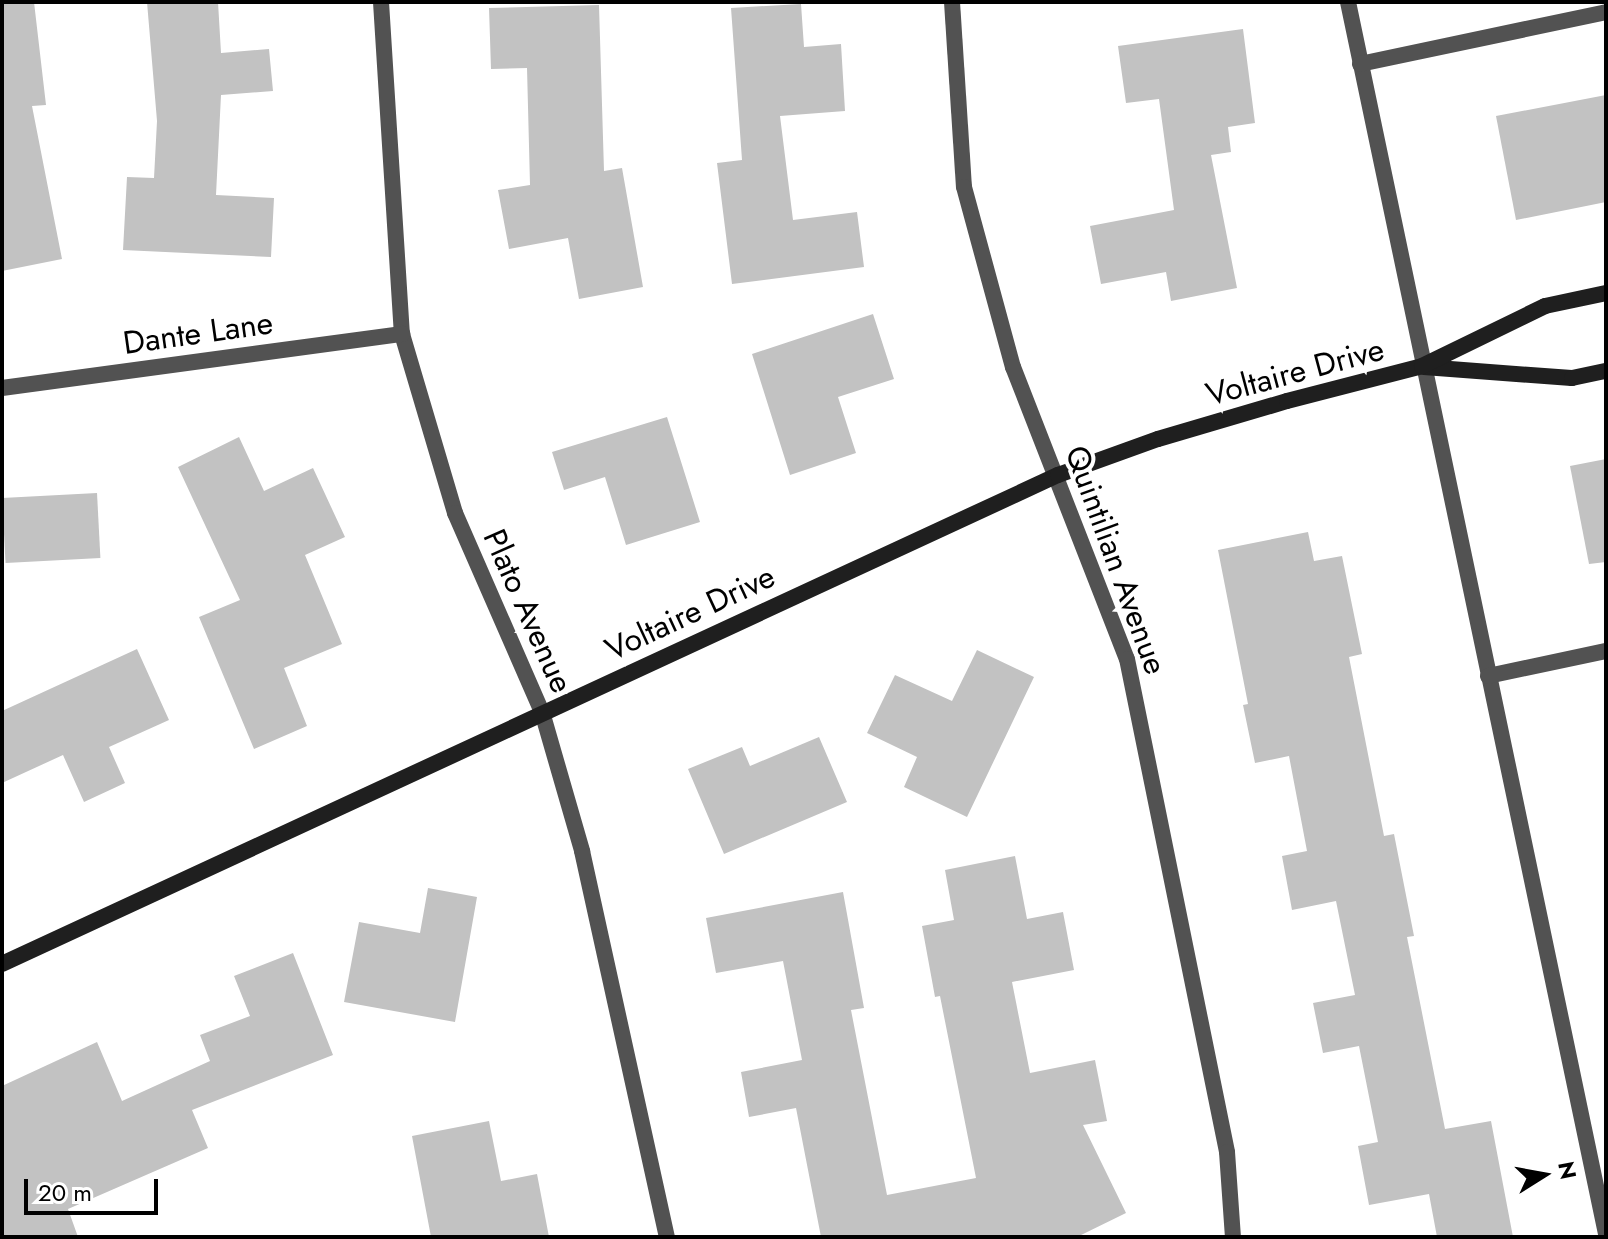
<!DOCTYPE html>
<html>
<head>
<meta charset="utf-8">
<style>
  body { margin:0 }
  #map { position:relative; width:1608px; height:1239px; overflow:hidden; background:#fff; font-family:Jost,sans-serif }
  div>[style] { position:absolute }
  .building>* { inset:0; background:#c2c2c2; transform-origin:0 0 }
  .lane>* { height:16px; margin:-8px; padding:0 8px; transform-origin:8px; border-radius:8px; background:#525252 }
  .street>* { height:16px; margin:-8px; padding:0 8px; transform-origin:8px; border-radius:8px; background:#525252 }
  .secondary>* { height:16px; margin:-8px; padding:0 8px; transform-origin:8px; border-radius:8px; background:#1f1f1f }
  span { translate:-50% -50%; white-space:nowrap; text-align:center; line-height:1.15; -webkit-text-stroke:8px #fff; paint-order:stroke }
  .street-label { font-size:32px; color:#000 }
  .frame { position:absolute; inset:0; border:4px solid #000; pointer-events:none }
  .north { position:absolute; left:1504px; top:1135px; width:80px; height:80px; -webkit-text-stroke:6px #fff; paint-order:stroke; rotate:79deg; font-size:22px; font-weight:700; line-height:32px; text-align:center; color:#000 }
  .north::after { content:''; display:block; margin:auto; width:28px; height:36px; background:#000; clip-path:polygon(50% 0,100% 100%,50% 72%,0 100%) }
  .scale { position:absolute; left:24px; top:1179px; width:134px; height:36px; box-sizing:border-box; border:4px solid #000; border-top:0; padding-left:10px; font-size:24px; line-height:28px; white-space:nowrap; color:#000; -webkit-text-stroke:6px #fff; paint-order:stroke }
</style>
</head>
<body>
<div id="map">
  <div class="building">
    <div style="clip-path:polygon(2px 2px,34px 2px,46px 105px,32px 106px,62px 259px,2px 271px)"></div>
    <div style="clip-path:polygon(147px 2px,218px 2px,221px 53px,269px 49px,273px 91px,221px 95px,216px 195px,274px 198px,271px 257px,123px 250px,127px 177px,154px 178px,157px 121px)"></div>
    <div style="clip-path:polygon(801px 4px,804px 47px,841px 44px,845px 111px,780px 116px,793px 220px,857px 212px,864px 267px,732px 284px,717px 163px,742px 160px,731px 8px)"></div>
    <div style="clip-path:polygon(599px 5px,604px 171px,622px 168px,643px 287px,579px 299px,568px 238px,509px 249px,498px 190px,530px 185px,527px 68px,491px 69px,489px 8px)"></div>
    <div style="clip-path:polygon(1243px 29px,1255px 123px,1228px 127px,1231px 152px,1211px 155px,1237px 288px,1171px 301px,1166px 272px,1101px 284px,1090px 226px,1174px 210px,1159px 99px,1126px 103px,1118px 46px)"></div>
    <div style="clip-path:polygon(1606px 95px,1606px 202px,1516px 220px,1496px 116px)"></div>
    <div style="clip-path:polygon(873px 314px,894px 379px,838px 397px,856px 453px,790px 475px,752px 354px)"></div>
    <div style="clip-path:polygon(667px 417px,700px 522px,626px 545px,605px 477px,564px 490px,552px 452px)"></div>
    <div style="clip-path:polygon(239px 437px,264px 491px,313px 468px,345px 537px,305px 555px,342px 644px,284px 668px,307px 726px,254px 749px,199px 617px,240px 600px,178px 467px)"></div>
    <div style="clip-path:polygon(1606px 459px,1606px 562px,1589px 564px,1570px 466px)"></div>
    <div style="left:97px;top:493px;width:65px;height:95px;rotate:87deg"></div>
    <div style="clip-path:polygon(1308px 532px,1314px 561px,1342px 556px,1362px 654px,1349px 657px,1384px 836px,1394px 834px,1414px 936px,1407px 937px,1445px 1129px,1491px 1121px,1513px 1237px,1437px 1237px,1429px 1194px,1369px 1205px,1358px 1146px,1378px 1142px,1359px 1046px,1323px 1053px,1313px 1003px,1355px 995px,1336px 901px,1292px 910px,1282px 856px,1307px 851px,1289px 756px,1255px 763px,1243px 705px,1248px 704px,1218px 550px)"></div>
    <div style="clip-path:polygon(137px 649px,169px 720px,109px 747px,125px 783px,84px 802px,63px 755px,2px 783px,2px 711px)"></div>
    <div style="clip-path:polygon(977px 650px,1034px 677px,967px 817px,904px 787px,917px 757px,867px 733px,895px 675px,952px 701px)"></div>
    <div style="clip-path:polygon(819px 737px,847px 802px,724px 854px,688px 769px,742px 747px,750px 766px)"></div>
    <div style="clip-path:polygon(1015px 856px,1027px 919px,1063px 912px,1074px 970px,1012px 982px,1030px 1073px,1095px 1060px,1107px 1121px,1083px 1125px,1126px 1213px,1077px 1237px,821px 1237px,796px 1108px,749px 1117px,741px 1072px,802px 1060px,783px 961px,716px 973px,706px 918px,843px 892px,864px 1008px,851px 1010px,887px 1195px,976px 1178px,940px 996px,935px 997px,922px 926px,954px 920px,945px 870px)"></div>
    <div style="clip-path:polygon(428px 888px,477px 897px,455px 1022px,344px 1002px,359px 922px,420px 933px)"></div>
    <div style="clip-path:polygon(293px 953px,333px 1055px,192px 1110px,208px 1148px,68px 1209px,78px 1237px,2px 1237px,2px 1086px,97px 1042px,122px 1101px,210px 1061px,200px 1035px,250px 1016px,234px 976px)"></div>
    <div style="clip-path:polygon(489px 1121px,501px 1181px,537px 1174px,549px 1237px,431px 1237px,412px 1136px)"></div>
  </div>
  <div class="lane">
    <div style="left:1348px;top:2px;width:1259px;rotate:78.17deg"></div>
    <div style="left:1360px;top:64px;width:251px;rotate:-11.9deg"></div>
    <div style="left:1488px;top:676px;width:121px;rotate:-12deg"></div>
  </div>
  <div class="street">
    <div style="left:381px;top:2px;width:333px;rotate:86.4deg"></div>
    <div style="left:402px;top:334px;width:187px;rotate:73.5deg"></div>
    <div style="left:455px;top:513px;width:217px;rotate:66.4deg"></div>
    <div style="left:542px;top:712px;width:145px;rotate:73.9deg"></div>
    <div style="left:582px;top:851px;width:395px;rotate:77.6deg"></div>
    <div style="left:952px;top:2px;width:185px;rotate:86.3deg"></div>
    <div style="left:964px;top:187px;width:187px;rotate:74.8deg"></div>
    <div style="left:1013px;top:367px;width:313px;rotate:68.7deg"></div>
    <div style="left:1127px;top:659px;width:503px;rotate:78.53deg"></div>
    <div style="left:1227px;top:1152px;width:85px;rotate:86deg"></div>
    <div style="left:2px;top:388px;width:404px;rotate:-7.7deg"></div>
  </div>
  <div class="secondary">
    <div style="left:1424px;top:367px;width:148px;rotate:4.3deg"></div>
    <div style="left:1572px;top:378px;width:35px;rotate:-12deg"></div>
    <div style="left:2px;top:964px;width:1164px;rotate:-24.85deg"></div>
    <div style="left:1058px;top:475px;width:106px;rotate:-19.8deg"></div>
    <div style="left:1158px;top:439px;width:134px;rotate:-16.4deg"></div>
    <div style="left:1287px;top:401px;width:139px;rotate:-14.5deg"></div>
    <div style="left:1422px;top:366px;width:137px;rotate:-26deg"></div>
    <div style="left:1545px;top:306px;width:62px;rotate:-12deg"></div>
  </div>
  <div class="street-label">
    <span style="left:198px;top:333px;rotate:-8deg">Dante Lane</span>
    <span style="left:1295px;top:372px;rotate:-15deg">Voltaire Drive</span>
    <span style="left:1116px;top:560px;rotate:70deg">Quintilian Avenue</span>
    <span style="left:528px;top:611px;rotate:66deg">Plato Avenue</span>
    <span style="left:690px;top:613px;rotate:-25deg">Voltaire Drive</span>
  </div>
  <div class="frame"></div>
  <div class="north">N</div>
  <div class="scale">20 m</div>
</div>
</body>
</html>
